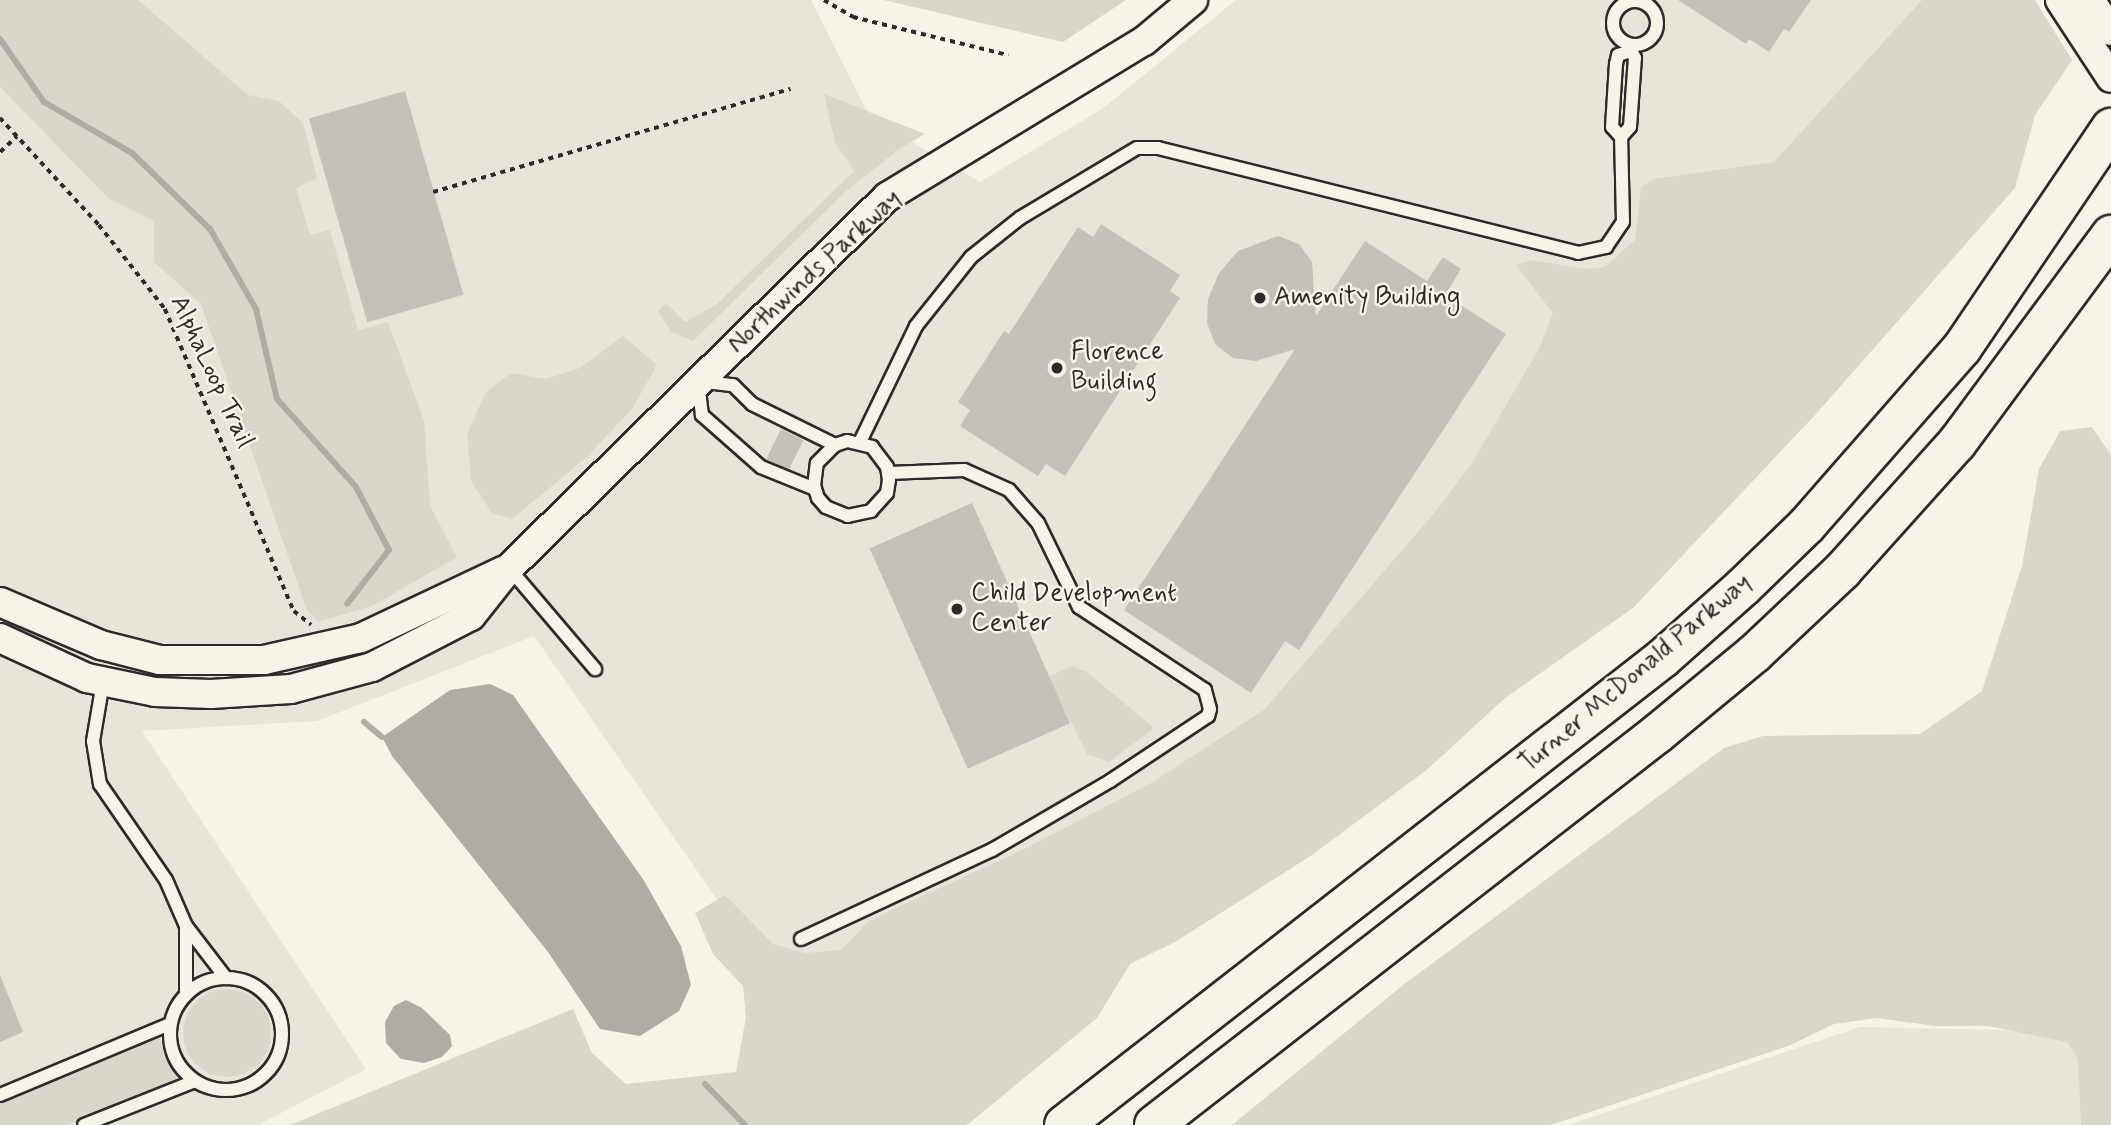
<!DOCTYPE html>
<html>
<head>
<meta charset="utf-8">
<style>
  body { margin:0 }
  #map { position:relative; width:2111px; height:1125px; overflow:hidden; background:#f7f3e8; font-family:Mynerve,sans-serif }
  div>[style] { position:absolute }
  .built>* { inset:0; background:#e8e4da }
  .green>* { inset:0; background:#dad6cc }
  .round { border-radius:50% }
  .water>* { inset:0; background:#afaca4 }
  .stream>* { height:6px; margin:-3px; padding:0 3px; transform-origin:3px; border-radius:3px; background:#afaca4 }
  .building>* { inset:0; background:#c4c1b9; transform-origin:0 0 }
  .path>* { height:3.5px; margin-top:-1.75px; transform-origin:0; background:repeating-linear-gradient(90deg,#2b2b2b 0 5px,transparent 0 10px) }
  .roads { filter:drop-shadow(2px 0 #2b2b2b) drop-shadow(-2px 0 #2b2b2b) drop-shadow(0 2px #2b2b2b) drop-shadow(0 -2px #2b2b2b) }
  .service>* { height:12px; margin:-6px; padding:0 6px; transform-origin:6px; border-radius:6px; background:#f7f3e8 }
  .service>.ring { margin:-6px; padding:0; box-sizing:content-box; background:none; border:12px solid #f7f3e8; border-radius:50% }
  .tertiary>* { height:28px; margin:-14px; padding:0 14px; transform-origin:14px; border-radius:14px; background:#f7f3e8 }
  .motorway>* { height:38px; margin:-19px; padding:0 19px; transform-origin:19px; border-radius:19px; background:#f7f3e8 }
  .dots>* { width:19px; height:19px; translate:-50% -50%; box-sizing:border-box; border:4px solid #f7f3e8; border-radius:50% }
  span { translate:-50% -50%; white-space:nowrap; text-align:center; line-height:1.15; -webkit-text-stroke:5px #f7f3e8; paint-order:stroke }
  .street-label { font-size:26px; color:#2b2b2b }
  .poi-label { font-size:26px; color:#2b2b2b }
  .left { translate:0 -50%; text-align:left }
</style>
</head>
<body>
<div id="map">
  <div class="built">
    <div style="clip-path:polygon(87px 0,811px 0,870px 117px,980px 182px,1102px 109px,1236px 0,1940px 0,1351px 685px,791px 1006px,534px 636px,317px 721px,142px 731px,366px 1069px,258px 1125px,0 1125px,0 50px)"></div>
    <div style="clip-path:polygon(1860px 1027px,2092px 1032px,2091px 1125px,1568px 1125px)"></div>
  </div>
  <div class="green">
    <div style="clip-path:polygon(0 0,138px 0,248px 95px,279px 101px,303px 123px,317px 178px,296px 188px,310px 235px,330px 230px,358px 330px,388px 322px,424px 421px,430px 506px,457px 557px,372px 606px,318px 622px,306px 608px,201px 304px,154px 262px,154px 221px,108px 198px,0 87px)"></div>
    <div style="clip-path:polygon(884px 0,1126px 0,1063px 42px)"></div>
    <div style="clip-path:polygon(1922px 0,2035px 0,2072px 60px,2035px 115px,2015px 188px,1816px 414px,1633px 608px,1505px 698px,1429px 768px,1312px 855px,1175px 942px,1130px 964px,1097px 1018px,967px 1125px,290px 1125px,573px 1009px,592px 1053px,626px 1084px,736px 1072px,746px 1017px,743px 986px,713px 954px,695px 913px,725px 895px,773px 944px,805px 953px,841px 950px,870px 920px,1026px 848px,1151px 783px,1264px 710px,1435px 512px,1472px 463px,1540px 347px,1553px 313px,1516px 265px,1530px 260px,1585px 269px,1605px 267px,1635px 240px,1641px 187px,1654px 179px,1774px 162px)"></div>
    <div style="clip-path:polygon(824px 94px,925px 134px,899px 149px,845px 192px,693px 341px,671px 332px,658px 311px,666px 303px,685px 322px,717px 304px,854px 171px,835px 142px)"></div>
    <div style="clip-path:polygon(623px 336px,657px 365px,632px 409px,587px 457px,512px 519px,492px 513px,471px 481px,467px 435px,485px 393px,511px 373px,545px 379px,580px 368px)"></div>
    <div style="clip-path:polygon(2092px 427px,2111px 455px,2111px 1125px,2081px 1125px,2078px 1059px,2067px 1042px,1988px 1026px,1935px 1026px,1877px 1018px,1834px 1024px,1788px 1046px,1551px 1125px,1232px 1125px,1403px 985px,1724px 748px,1763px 736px,1920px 734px,1982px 691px,2022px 566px,2039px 469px,2060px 431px)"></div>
    <div style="clip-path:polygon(1072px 666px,1087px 672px,1154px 728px,1109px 762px,1087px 754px,1048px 677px)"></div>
    <div class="round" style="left:183px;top:989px;width:88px;height:88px"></div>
    <div style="clip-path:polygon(158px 1035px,177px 1080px,67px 1125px,0 1125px,0 1101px)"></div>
  </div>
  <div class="water">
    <div style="clip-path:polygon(490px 684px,513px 695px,643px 879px,681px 946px,691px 985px,679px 1011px,640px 1036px,600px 1029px,548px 952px,392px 756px,382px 737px,450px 690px)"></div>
    <div style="clip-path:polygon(406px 1000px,422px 1008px,450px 1035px,452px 1046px,442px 1057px,424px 1063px,401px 1059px,386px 1043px,385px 1022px,394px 1006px)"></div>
  </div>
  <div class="stream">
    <div style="left:0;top:39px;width:77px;rotate:55.1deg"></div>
    <div style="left:44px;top:102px;width:102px;rotate:30.1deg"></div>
    <div style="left:132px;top:153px;width:109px;rotate:44.3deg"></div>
    <div style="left:210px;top:229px;width:92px;rotate:60.1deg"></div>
    <div style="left:256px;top:309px;width:92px;rotate:76.9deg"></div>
    <div style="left:277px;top:399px;width:118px;rotate:48.1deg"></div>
    <div style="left:356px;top:487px;width:71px;rotate:62.4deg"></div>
    <div style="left:389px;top:550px;width:68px;rotate:127.9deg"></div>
    <div style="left:364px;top:722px;width:23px;rotate:40deg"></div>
    <div style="left:705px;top:1084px;width:57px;rotate:45.7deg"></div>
  </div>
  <div class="building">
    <div style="clip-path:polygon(1678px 0,1811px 0,1789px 32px,1784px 29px,1769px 52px,1749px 39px,1746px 44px)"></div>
    <div style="left:405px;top:91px;width:212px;height:100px;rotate:74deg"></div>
    <div style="clip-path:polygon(1101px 224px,1180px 275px,1170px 291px,1180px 298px,1065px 476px,1046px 464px,1038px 476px,960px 426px,970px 410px,958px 402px,1004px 331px,1009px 334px,1078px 227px,1093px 237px)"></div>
    <div style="clip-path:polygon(1278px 236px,1299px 244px,1312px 262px,1316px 316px,1365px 241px,1427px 281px,1443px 257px,1461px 269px,1445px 295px,1506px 334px,1299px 650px,1285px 641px,1251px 693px,1124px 610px,1295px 349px,1256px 361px,1233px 358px,1215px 344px,1207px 323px,1208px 299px,1219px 273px,1238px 251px)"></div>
    <div style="left:781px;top:429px;width:25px;height:34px;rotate:26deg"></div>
    <div style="left:972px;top:503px;width:241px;height:112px;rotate:66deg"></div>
    <div style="clip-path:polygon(0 975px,23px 1032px,0 1042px)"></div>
  </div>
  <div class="path">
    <div style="left:824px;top:0;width:34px;rotate:30deg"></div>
    <div style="left:853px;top:17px;width:160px;rotate:13.8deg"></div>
    <div style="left:0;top:118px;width:146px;rotate:47.2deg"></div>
    <div style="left:99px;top:225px;width:107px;rotate:51.8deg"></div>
    <div style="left:165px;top:309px;width:328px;rotate:66.9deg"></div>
    <div style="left:294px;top:611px;width:22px;rotate:39deg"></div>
    <div style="left:0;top:152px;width:23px;rotate:-43deg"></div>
    <div style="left:433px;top:192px;width:372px;rotate:-16.1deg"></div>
  </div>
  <div class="roads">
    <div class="service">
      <div class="ring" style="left:1613px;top:1px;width:32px;height:32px"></div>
      <div style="left:1621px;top:137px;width:13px;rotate:-132deg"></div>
      <div style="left:1612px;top:127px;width:63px;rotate:-86.4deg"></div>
      <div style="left:1616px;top:64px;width:9px;rotate:-77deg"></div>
      <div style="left:1618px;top:55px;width:10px;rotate:-17deg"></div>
      <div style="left:860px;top:442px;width:129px;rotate:-64.2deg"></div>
      <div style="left:916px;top:326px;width:88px;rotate:-51.4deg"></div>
      <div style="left:971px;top:257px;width:63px;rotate:-38.5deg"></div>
      <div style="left:1020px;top:218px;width:136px;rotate:-30.9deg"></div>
      <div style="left:1137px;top:148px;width:21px"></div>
      <div style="left:1158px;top:148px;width:433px;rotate:14deg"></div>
      <div style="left:1578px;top:253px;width:29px;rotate:-12deg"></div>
      <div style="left:1606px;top:247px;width:30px;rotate:-56deg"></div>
      <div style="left:1623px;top:222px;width:85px;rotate:-91.3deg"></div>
      <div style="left:1621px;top:137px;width:13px;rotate:-48deg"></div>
      <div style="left:1630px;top:127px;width:69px;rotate:-85.9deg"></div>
      <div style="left:1635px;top:58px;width:16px;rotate:-117deg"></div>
      <div style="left:815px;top:489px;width:58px;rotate:-157.8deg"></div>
      <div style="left:761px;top:467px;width:79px;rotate:-138.6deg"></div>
      <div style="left:702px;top:415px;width:34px;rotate:-97deg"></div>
      <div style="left:698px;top:381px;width:35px;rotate:7deg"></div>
      <div style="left:733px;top:385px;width:27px;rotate:45deg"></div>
      <div style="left:752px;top:404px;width:93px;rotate:26.3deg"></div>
      <div style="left:835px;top:445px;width:13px;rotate:-18deg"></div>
      <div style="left:847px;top:441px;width:26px;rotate:13deg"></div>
      <div style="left:872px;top:447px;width:25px;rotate:53deg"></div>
      <div style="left:887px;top:467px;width:13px;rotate:81deg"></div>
      <div style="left:889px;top:480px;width:13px;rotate:99deg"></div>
      <div style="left:887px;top:493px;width:24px;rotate:132deg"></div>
      <div style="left:871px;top:511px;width:24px;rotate:168deg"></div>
      <div style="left:848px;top:516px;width:24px;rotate:-158deg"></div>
      <div style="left:826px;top:507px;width:12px;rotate:-132deg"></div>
      <div style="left:818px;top:498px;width:13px;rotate:-108deg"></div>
      <div style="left:814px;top:486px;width:23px;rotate:-83deg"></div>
      <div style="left:817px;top:463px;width:25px;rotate:-45deg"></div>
      <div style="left:509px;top:568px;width:133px;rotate:49.6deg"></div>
      <div style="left:103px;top:682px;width:60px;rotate:99.6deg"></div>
      <div style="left:93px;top:741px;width:44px;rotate:80.8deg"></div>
      <div style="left:100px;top:784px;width:116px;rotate:55.5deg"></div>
      <div style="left:166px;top:880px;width:50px;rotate:66.5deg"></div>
      <div style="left:186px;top:926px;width:66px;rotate:52.4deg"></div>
      <div style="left:186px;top:926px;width:68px;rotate:90deg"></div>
      <div style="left:801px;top:939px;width:211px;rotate:-25deg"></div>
      <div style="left:992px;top:850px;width:137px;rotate:-30.3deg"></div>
      <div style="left:1110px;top:781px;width:118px;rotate:-33.6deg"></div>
      <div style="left:1208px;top:716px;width:7px;rotate:-74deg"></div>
      <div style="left:1210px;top:709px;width:20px;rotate:-105deg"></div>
      <div style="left:1205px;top:690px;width:151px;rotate:-146.6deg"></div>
      <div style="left:1079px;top:607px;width:93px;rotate:-116deg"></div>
      <div style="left:1038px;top:523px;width:44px;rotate:-131.3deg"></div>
      <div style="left:1009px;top:490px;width:49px;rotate:-156deg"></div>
      <div style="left:964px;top:470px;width:76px;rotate:177.7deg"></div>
      <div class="ring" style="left:170px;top:978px;width:100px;height:100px"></div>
      <div style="left:0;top:1095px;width:184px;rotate:-22.7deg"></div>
      <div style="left:84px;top:1125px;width:119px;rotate:-21.6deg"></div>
    </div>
    <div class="tertiary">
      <div style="left:2060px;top:0;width:93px;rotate:56.8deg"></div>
      <div style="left:2090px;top:0;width:37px;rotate:56deg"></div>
      <div style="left:0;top:602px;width:110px;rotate:23.1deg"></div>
      <div style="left:101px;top:645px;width:61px;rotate:14.3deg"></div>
      <div style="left:160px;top:660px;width:104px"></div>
      <div style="left:264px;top:660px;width:99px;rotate:-12.8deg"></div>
      <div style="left:361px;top:638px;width:157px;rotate:-25.3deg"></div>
      <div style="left:0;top:638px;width:96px;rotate:24.7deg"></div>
      <div style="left:87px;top:678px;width:69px;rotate:11.6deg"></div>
      <div style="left:155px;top:692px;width:56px;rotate:2deg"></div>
      <div style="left:211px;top:694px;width:80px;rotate:-3.6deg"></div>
      <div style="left:291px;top:689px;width:84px;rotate:-15.2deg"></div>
      <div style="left:372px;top:667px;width:111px;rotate:-27.3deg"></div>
      <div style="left:471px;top:616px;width:61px;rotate:-51.6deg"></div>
      <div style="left:509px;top:568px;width:530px;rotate:-44.46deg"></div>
      <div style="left:887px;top:197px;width:301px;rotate:-31.3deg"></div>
      <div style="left:1144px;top:41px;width:64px;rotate:-39.9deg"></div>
    </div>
    <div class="motorway">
      <div style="left:1064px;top:1125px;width:760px;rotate:-37.94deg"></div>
      <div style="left:1663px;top:658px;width:107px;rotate:-41.6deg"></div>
      <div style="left:1743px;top:587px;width:89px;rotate:-44.1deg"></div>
      <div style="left:1807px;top:525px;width:235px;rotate:-48.8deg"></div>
      <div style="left:1962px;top:348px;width:266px;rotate:-55.9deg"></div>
      <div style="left:1154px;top:1125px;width:637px;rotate:-37.86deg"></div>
      <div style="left:1657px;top:734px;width:127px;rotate:-39.6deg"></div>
      <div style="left:1755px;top:653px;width:120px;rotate:-43.3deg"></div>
      <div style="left:1842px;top:571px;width:172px;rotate:-48.1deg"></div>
      <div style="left:1957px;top:443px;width:259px;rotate:-53.5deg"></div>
    </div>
  </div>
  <div class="dots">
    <div style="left:1260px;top:298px;background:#2b2b2b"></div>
    <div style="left:1057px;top:368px;background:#2b2b2b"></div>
    <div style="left:957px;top:609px;background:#2b2b2b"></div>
  </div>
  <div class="street-label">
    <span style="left:815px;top:272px;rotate:-43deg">Northwinds Parkway</span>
    <span style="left:211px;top:372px;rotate:65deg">AlphaLoop Trail</span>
    <span style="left:1636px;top:674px;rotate:-40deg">Turner McDonald Parkway</span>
  </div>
  <div class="poi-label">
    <span class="left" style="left:1274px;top:298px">Amenity Building</span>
    <span class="left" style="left:1071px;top:368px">Florence<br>Building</span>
    <span class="left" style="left:971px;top:609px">Child Development<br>Center</span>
  </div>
</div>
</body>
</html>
